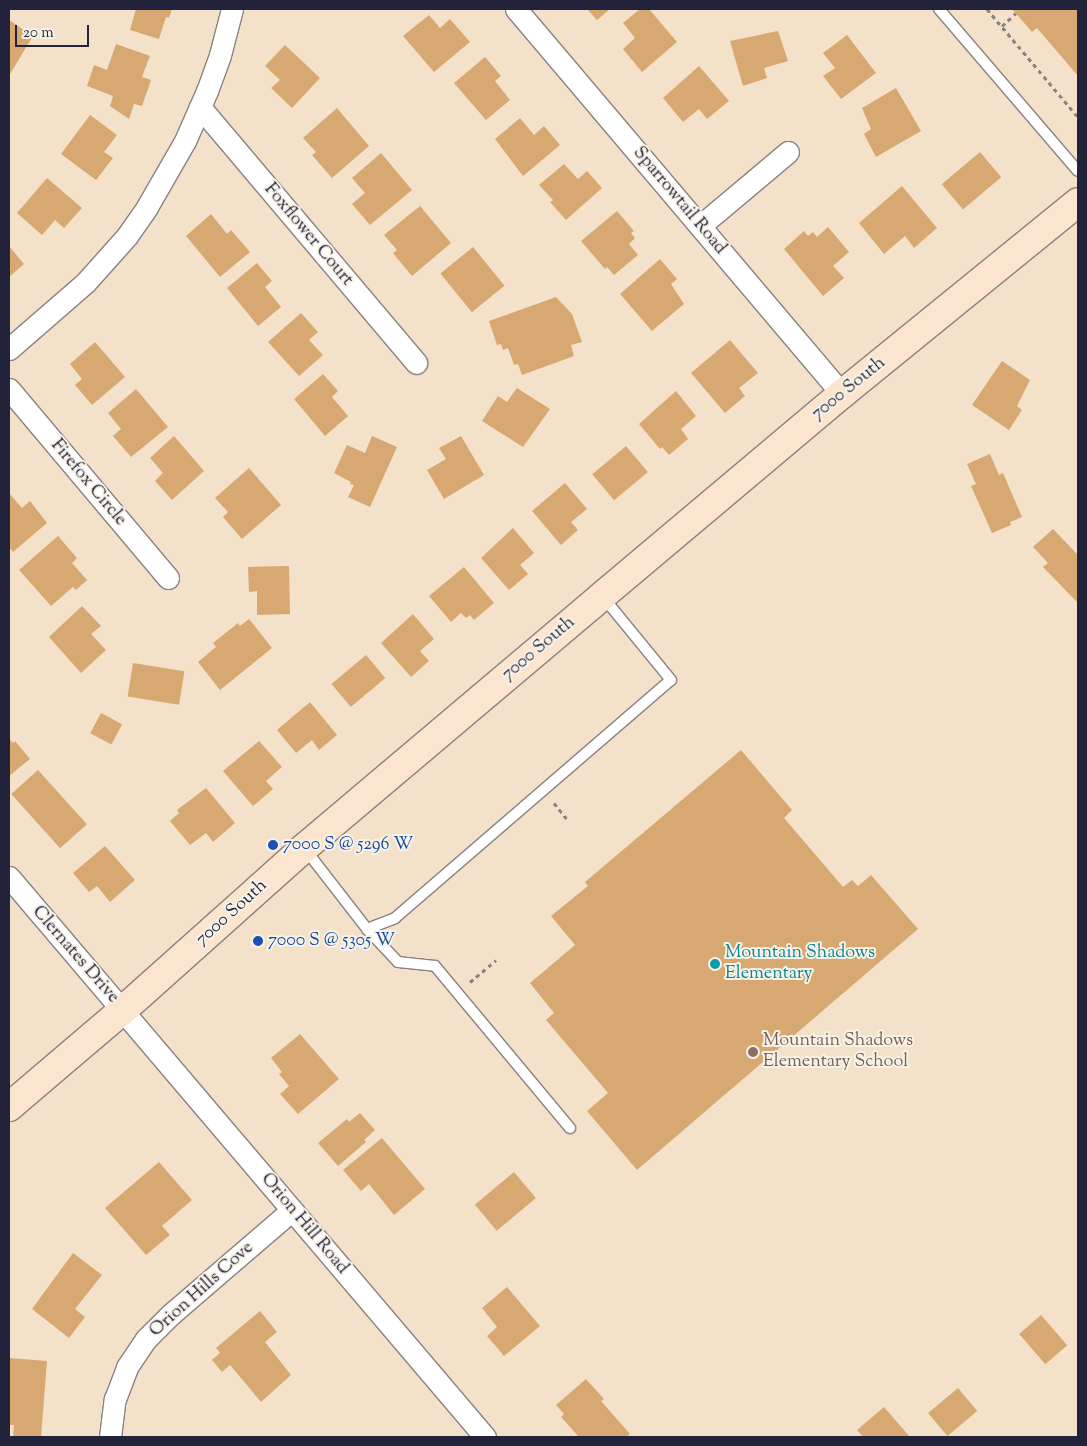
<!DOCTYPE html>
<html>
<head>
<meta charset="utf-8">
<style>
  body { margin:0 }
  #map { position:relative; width:1087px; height:1446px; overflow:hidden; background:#f3e2c9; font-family:"Sorts Mill Goudy",serif }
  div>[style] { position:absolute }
  .building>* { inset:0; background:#d8a872; transform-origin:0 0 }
  .path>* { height:3px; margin-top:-1.5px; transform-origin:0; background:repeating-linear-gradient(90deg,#8a8282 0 4px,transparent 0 8px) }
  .roads { filter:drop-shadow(1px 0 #8a8282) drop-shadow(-1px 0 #8a8282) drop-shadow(0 1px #8a8282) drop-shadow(0 -1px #8a8282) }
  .lane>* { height:10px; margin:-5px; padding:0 5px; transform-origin:5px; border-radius:5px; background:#fff }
  .street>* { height:21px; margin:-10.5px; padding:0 10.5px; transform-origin:10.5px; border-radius:10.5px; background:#fff }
  .secondary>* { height:28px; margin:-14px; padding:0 14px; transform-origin:14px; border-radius:14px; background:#fbe5cf }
  .dots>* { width:14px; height:14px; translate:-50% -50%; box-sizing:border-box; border:2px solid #f7f3e8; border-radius:50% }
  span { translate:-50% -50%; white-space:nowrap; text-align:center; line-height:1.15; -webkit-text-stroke:4px #f7f3e8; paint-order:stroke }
  .street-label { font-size:18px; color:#22223b }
  .transit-label { font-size:18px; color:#164399 }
  .left { translate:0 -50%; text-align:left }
  .culture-label { font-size:18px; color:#0d838f }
  .education-label { font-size:18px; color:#785e54 }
  .frame { position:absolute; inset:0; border:10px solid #22223b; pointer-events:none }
  .scale { position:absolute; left:15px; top:25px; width:74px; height:22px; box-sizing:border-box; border:2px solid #22223b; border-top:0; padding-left:6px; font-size:15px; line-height:18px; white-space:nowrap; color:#22223b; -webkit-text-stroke:4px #f7f3e8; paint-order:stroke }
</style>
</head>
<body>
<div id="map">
  <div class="building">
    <div style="clip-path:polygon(136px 9px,172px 9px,169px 18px,166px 17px,159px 39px,130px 30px)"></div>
    <div style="clip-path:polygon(587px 9px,610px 9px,597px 20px)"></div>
    <div style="clip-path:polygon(640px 9px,649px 9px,677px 42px,642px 72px,623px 49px,635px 38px,623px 23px)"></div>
    <div style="clip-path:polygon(1012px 9px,1078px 9px,1078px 76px,1037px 28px,1032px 32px)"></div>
    <div style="clip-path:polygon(429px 15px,440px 28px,450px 19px,470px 42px,434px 72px,403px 36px)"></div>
    <div style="clip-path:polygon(9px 20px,33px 36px,10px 74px,9px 73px)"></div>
    <div style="clip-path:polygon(778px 31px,788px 61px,764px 68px,767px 78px,743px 86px,730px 41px)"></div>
    <div style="clip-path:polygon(847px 35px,876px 73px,841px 99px,823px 76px,835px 68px,823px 53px)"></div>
    <div style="clip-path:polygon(116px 44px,150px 56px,142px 77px,151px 80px,142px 106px,134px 104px,129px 119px,110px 106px,113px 96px,87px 86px,94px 65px,107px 70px)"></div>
    <div style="clip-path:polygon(285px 45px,320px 78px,292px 108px,271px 88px,280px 80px,265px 66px)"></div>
    <div style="clip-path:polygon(485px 57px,501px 76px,495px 81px,510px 100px,486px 120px,454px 83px)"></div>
    <div style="clip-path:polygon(699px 66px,729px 101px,707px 119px,699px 109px,683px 122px,663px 98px)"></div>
    <div style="clip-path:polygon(896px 88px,921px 131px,876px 157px,864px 134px,871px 129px,862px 108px)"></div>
    <div style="clip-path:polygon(337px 108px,369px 146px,332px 178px,312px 155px,316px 152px,303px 138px)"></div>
    <div style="clip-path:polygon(90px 115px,117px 135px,104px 152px,113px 158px,96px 180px,61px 154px)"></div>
    <div style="clip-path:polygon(520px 118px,534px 135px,544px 126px,560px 145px,523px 176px,495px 139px)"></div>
    <div style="left:980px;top:152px;width:33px;height:50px;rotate:50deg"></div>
    <div style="clip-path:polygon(381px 153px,412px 190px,370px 225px,352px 204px,365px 193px,352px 178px)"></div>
    <div style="clip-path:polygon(564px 164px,578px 179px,587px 171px,602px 188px,566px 220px,550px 202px,553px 200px,539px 185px)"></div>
    <div style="clip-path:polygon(47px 178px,82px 208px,64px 228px,55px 220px,42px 235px,17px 213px)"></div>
    <div style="clip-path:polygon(902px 186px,937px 228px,914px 248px,905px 236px,884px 254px,859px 223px)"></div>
    <div style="clip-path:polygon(420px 206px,451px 243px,412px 276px,393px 253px,397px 250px,384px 235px)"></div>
    <div style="clip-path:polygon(617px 211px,634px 231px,631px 233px,635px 238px,629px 244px,638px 255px,614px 275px,607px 267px,605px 269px,581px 241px)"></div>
    <div style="clip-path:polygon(211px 214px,227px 234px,231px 230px,250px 252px,220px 277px,186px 236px)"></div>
    <div style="clip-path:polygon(828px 227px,849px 252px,833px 266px,844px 278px,823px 296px,784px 249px,804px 231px,808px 236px,813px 232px,817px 237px)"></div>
    <div style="clip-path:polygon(9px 246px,24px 264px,9px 277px)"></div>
    <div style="left:473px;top:247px;width:50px;height:42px;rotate:51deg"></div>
    <div style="clip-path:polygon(660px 259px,677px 279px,671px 284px,684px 304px,652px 331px,620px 294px)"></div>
    <div style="clip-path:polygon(257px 263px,272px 281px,265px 287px,281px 307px,258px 326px,227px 288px)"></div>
    <div style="clip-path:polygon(556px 297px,572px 314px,582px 342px,571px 345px,574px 356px,522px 375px,518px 364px,514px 365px,508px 348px,503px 350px,501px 344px,497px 345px,489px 321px)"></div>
    <div style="clip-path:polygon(301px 313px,318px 332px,309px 340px,323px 355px,299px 376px,268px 342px)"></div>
    <div style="clip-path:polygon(730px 340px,758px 373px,739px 388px,745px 396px,725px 413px,691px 373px)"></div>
    <div style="clip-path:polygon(95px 342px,125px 377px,92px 405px,75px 385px,82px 379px,70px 364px)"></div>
    <div style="clip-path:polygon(1002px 361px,1030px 380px,1017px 406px,1022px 410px,1009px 430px,972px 405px)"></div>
    <div style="clip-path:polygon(323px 374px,338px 391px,332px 397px,348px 416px,325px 436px,294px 399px)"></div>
    <div style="clip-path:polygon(517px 388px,550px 409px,523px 447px,482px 421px,498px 396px,507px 402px)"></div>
    <div style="clip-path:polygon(136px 389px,168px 427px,131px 457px,113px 436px,121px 429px,108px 413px)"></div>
    <div style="clip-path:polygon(676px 391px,696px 416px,681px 429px,688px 439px,669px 455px,662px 447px,660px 449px,639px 424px)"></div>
    <div style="clip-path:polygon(174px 436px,204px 471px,172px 500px,155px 481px,163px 473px,150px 458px)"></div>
    <div style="clip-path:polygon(372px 436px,397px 447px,370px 507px,348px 497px,354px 485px,350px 484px,351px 482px,334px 473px,347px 445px,365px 453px)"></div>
    <div style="clip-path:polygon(461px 436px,484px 475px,444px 499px,427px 470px,446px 459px,439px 448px)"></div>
    <div style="left:626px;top:446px;width:34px;height:44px;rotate:50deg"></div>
    <div style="clip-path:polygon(990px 454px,999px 475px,1003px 473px,1022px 517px,1010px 522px,1011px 525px,992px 533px,971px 486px,976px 484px,967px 464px)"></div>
    <div style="clip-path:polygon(249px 468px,281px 505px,242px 539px,223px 517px,228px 512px,215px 498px)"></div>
    <div style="clip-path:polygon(565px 483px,587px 509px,571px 522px,578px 530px,561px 545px,532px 511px)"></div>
    <div style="clip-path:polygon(9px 493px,22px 508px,30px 501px,47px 523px,13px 552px,9px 547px)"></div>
    <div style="clip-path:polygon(513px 528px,534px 553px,520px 565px,528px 574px,509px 590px,481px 558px)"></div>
    <div style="clip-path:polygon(1053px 529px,1078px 555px,1078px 603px,1043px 567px,1048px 563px,1033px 547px)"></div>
    <div style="clip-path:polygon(58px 536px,77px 558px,72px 563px,87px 580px,76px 590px,73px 587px,51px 606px,19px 570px)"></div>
    <div style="clip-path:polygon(289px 566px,290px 614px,257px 615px,257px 591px,249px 592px,248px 567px)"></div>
    <div style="clip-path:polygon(464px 567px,494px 603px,474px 620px,470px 615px,466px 618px,461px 613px,451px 622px,429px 596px)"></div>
    <div style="clip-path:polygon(82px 606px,101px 626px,91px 634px,106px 650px,81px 673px,49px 637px)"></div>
    <div style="clip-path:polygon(413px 614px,434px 639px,420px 651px,429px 661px,411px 677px,381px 643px)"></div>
    <div style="clip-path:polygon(249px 619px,272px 648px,220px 690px,198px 662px,216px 647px,213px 643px,238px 623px,240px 626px)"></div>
    <div style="left:366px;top:655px;width:30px;height:45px;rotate:50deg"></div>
    <div style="left:133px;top:663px;width:52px;height:34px;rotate:9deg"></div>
    <div style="clip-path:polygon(310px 702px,337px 735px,319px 750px,312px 740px,296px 753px,277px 730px)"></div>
    <div style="left:101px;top:713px;width:24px;height:23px;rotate:28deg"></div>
    <div style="clip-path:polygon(9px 738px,13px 743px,15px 741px,30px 759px,9px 776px)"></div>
    <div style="clip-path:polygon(259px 741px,282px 767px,266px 781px,273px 789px,253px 806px,223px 771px)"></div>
    <div style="clip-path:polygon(741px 750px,792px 810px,784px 818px,843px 887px,852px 880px,858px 886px,871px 875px,918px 929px,637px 1170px,587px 1111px,608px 1093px,546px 1020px,554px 1013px,530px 983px,575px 945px,551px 916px,588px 886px,585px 882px)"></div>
    <div style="left:38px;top:770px;width:73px;height:36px;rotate:48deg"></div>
    <div style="clip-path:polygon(206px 788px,235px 823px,213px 842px,206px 833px,190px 845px,170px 821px,179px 813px,177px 810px)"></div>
    <div style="clip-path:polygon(105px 846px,135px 880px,110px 902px,97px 886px,89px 892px,73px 873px)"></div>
    <div style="clip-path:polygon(300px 1034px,339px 1079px,298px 1114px,280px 1094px,289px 1086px,279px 1074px,282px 1072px,271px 1058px)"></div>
    <div style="clip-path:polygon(360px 1113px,375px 1130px,364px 1140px,366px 1142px,338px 1166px,318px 1143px,347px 1119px,349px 1122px)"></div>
    <div style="clip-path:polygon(382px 1138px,425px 1189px,394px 1215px,369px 1184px,361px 1191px,343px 1170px)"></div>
    <div style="clip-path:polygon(159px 1162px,192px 1200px,162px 1226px,170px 1235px,146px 1255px,105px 1208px)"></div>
    <div style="left:514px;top:1172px;width:34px;height:51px;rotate:50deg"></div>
    <div style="clip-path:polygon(73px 1253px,102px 1275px,75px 1309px,85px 1317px,69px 1338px,32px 1309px)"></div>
    <div style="clip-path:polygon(507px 1287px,540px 1326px,504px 1356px,487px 1336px,497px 1327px,482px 1308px)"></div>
    <div style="clip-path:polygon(260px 1311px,277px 1332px,265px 1342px,291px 1375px,261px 1402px,230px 1365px,222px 1372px,212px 1360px,220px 1353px,216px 1348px)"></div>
    <div style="left:1041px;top:1315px;width:40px;height:29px;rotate:49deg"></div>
    <div style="clip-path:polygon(9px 1358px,47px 1361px,41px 1437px,13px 1437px,14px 1425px,9px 1425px)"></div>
    <div style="clip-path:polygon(586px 1379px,604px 1399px,601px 1401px,630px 1434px,626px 1437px,579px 1437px,561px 1417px,564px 1414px,556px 1405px)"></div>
    <div style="left:958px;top:1388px;width:30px;height:39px;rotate:50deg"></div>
    <div style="clip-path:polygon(884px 1407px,910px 1437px,863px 1437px,857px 1430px)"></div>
  </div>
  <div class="path">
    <div style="left:987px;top:9px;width:141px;rotate:49.9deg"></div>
    <div style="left:1002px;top:26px;width:19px;rotate:-43deg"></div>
    <div style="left:554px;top:803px;width:22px;rotate:51deg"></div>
    <div style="left:470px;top:982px;width:34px;rotate:-40deg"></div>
  </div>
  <div class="roads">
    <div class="lane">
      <div style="left:939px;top:9px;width:213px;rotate:49.4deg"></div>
      <div style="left:305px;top:849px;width:101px;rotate:52.2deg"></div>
      <div style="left:367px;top:929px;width:30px;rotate:-21deg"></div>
      <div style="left:395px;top:918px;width:364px;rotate:-40.8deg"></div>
      <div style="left:671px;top:680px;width:107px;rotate:-129.3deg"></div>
      <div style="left:367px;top:929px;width:45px;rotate:46.8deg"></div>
      <div style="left:398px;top:962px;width:37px;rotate:6deg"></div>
      <div style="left:435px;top:966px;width:211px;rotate:50.2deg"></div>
    </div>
    <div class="street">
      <div style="left:516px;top:9px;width:504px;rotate:49.74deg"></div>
      <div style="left:200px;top:107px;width:335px;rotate:49.8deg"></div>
      <div style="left:700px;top:226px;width:115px;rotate:-40.1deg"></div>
      <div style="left:9px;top:349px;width:102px;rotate:-41deg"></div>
      <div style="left:86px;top:282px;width:62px;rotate:-48.3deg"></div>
      <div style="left:127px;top:236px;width:35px;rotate:-55deg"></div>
      <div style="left:147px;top:207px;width:76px;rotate:-60.1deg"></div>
      <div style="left:185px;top:141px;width:55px;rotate:-66.3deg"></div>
      <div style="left:207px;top:91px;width:38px;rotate:-70deg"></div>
      <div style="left:220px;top:55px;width:48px;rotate:-75.4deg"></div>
      <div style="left:9px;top:389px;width:247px;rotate:49.9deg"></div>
      <div style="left:9px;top:877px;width:735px;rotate:49.64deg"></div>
      <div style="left:110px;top:1437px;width:38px;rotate:-83deg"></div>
      <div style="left:115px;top:1399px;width:34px;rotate:-69deg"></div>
      <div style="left:127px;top:1367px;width:34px;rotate:-56deg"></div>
      <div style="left:146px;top:1339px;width:34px;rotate:-45deg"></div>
      <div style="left:170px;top:1315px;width:161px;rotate:-40.7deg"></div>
    </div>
    <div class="secondary">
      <div style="left:9px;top:1107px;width:150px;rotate:-40.4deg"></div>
      <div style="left:123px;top:1010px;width:243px;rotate:-41.8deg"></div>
      <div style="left:304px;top:848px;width:390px;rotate:-40.2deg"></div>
      <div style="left:602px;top:596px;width:314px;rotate:-40.1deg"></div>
      <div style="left:842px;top:394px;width:304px;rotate:-39.1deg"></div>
    </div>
  </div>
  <div class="dots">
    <div style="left:273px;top:845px;background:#1a4fb4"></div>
    <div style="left:258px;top:941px;background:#1a4fb4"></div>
    <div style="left:715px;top:964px;background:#0f9aa8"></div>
    <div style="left:753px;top:1052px;background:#8d6e63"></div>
  </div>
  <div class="street-label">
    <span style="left:679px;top:201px;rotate:50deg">Sparrowtail Road</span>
    <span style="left:308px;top:235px;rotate:50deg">Foxflower Court</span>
    <span style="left:849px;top:389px;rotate:-39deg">7000 South</span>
    <span style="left:88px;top:483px;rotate:50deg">Firefox Circle</span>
    <span style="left:539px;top:649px;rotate:-40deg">7000 South</span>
    <span style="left:232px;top:913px;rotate:-42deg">7000 South</span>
    <span style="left:75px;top:955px;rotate:49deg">Clernates Drive</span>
    <span style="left:304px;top:1224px;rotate:50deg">Orion Hill Road</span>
    <span style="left:202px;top:1290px;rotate:-42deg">Orion Hills Cove</span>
  </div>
  <div class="transit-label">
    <span class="left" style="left:283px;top:845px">7000 S @ 5296 W</span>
    <span class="left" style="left:268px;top:941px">7000 S @ 5305 W</span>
  </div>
  <div class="culture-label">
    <span class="left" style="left:725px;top:964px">Mountain Shadows<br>Elementary</span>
  </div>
  <div class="education-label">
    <span class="left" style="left:763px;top:1052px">Mountain Shadows<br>Elementary School</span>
  </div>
  <div class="frame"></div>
  <div class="scale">20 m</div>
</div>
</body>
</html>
